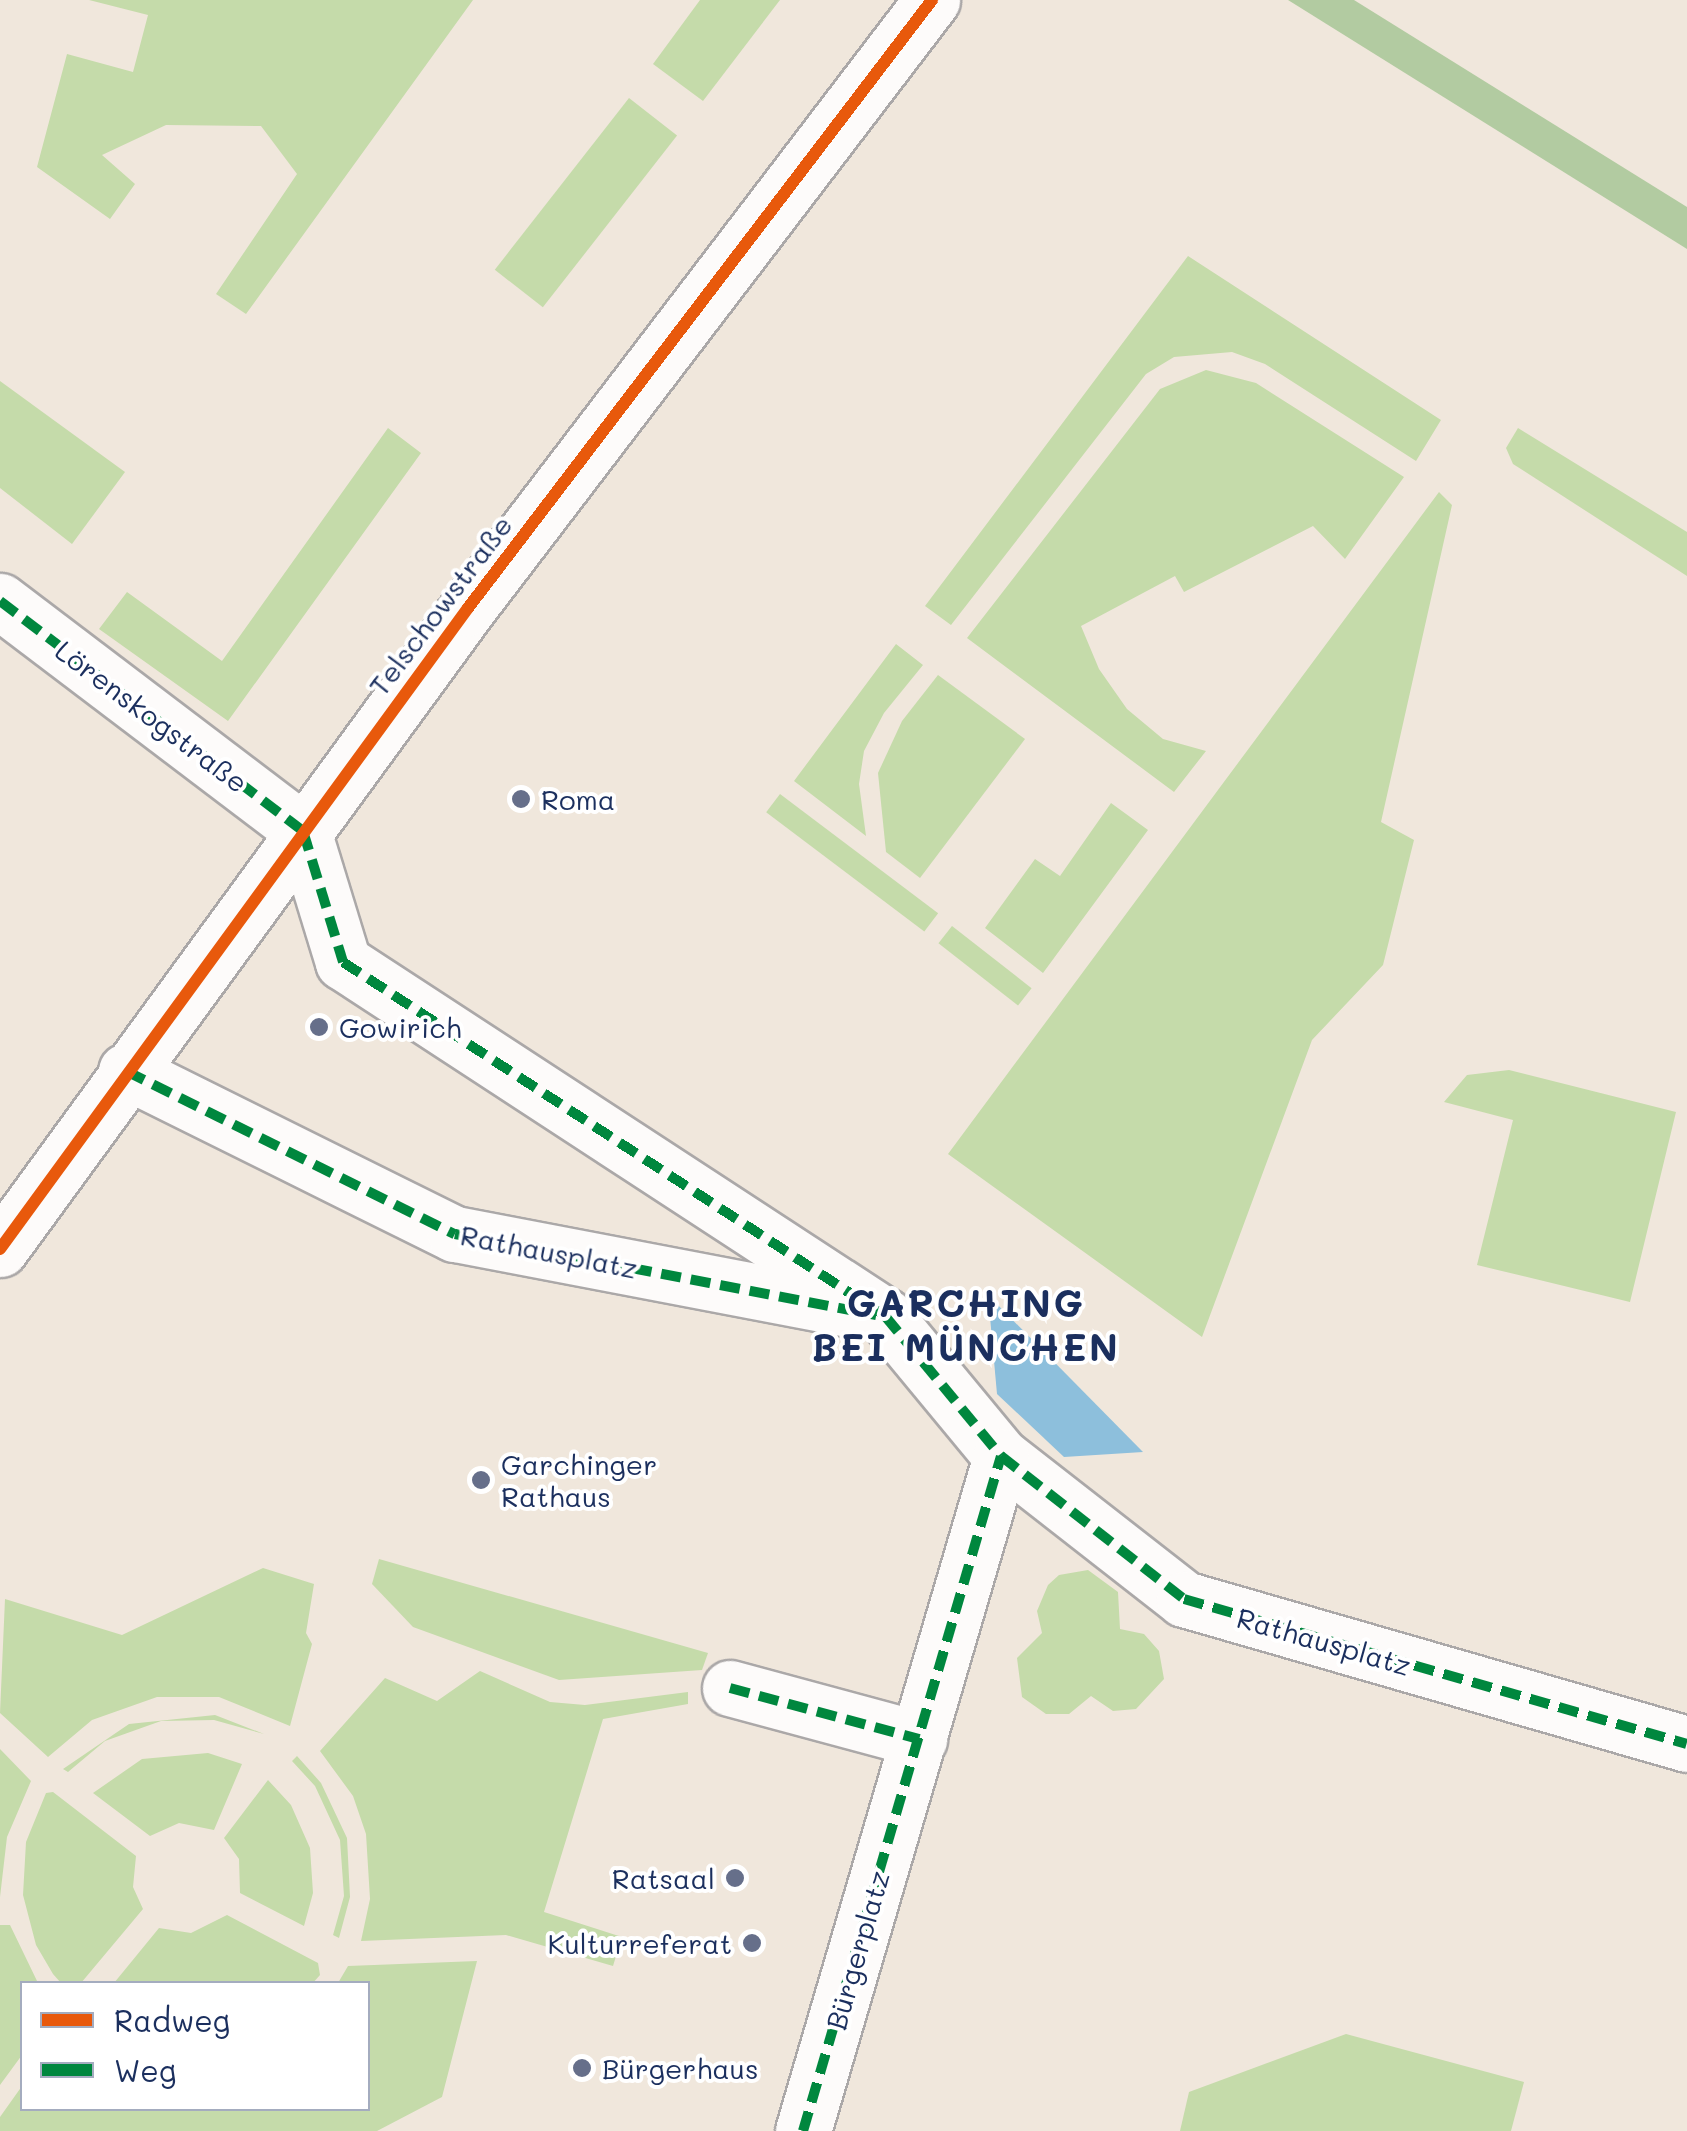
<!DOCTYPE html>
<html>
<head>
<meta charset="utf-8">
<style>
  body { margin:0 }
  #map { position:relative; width:1687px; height:2131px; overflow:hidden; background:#f0e7dc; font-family:Mali,sans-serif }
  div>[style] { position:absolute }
  .green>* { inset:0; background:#c5dbaa; transform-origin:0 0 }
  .forest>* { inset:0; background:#b2cba1 }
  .water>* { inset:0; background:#8dbfdc }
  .roads { filter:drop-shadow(2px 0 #aba8a8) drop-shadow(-2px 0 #aba8a8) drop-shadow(0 2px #aba8a8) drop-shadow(0 -2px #aba8a8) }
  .street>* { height:55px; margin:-27.5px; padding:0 27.5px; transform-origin:27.5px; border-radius:27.5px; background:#fdfbfa }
  .quiet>* { height:10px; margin-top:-5px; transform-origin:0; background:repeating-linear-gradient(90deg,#00873e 0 20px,transparent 0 30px) }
  .cycleway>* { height:12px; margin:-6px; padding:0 6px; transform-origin:6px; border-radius:6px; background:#e8590c }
  .dots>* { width:28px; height:28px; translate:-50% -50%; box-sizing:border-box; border:5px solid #fff; border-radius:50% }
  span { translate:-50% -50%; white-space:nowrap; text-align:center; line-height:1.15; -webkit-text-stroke:8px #fff; paint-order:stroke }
  .street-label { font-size:28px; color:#1b2f5e }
  .poi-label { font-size:28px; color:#1b2f5e }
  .left { translate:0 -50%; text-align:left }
  .right { translate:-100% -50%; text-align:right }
  .district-label { font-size:38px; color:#1b2f5e; font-weight:700; letter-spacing:2.5px }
  .legend { position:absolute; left:20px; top:1981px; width:350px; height:130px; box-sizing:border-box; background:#fff; border:2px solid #a4acbf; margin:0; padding:12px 18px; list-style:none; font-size:30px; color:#1b2f5e }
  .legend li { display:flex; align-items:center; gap:20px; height:50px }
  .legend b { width:50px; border:2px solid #a4acbf }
</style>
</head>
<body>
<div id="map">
  <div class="green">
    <div style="clip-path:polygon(89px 0,473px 0,246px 314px,216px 294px,297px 174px,261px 126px,166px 125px,102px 155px,135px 184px,110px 219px,37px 167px,67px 54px,133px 72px,148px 15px)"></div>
    <div style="clip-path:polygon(700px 0,780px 0,703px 101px,653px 64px)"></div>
    <div style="left:629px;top:98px;width:61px;height:218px;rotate:38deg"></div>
    <div style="clip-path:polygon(1188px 256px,1441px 420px,1416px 461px,1265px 364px,1232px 352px,1174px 357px,1146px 374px,951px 625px,925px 606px)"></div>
    <div style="clip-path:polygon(1206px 370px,1256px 383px,1404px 477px,1345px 559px,1313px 526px,1184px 592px,1175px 576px,1081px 626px,1099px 669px,1127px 709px,1163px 739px,1206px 751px,1174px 792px,967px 638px,1160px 389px)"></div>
    <div style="clip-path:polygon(0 381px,125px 472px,72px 544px,0 488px)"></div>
    <div style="clip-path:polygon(388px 428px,421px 453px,228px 721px,99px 629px,127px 592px,222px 661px)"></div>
    <div style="clip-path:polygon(1518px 428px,1687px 532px,1687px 576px,1513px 464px,1506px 448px)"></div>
    <div style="clip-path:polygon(1439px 492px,1452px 505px,1381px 822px,1414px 840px,1383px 965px,1312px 1040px,1202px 1337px,948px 1154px)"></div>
    <div style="clip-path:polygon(896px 644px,923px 665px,884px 713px,864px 751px,859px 784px,866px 836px,794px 781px)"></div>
    <div style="clip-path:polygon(938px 675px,1025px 739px,920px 878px,886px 852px,878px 773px,902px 721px)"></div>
    <div style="left:780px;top:794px;width:198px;height:23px;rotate:37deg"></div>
    <div style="clip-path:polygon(1111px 803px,1148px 830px,1043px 973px,985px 928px,1035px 859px,1060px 876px)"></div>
    <div style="left:952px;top:926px;width:101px;height:22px;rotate:38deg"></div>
    <div style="clip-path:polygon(1509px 1070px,1676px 1112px,1630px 1302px,1477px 1265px,1513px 1120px,1444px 1102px,1467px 1075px)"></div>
    <div style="clip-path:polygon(379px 1559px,708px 1653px,702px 1670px,559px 1680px,413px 1627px,372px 1584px)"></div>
    <div style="clip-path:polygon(263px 1568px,314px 1584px,306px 1633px,312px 1644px,290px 1726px,219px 1697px,157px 1697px,92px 1720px,48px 1757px,0 1713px,5px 1599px,122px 1635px)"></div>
    <div style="clip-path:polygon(1088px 1570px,1118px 1592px,1120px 1629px,1144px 1634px,1159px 1651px,1164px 1679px,1136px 1709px,1113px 1711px,1091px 1696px,1069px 1714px,1046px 1714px,1022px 1697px,1017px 1658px,1042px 1633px,1037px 1611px,1048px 1585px,1059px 1575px)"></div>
    <div style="clip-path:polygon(480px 1671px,550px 1702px,585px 1705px,688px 1692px,688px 1704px,603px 1719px,544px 1912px,622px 1937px,613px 1966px,506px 1935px,361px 1941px,370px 1899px,366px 1834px,353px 1796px,320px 1751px,385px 1678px,437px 1701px)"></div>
    <div style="clip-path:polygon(215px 1715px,264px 1734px,214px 1720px,161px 1721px,105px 1741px,68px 1772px,63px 1769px,129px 1724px)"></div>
    <div style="clip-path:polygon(0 1749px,31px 1781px,7px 1837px,0 1897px)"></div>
    <div style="clip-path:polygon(208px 1753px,242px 1764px,214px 1830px,179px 1823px,150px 1836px,93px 1793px,142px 1759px)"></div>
    <div style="clip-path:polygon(297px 1756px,321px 1783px,347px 1838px,350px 1897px,339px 1938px,333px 1935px,344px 1896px,340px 1840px,315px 1786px,292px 1761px)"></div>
    <div style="clip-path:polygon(268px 1780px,291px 1805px,310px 1848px,313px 1893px,304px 1926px,240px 1893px,239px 1859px,224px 1838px)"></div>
    <div style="clip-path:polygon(53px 1792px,136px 1856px,133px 1887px,143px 1909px,81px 1983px,61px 1983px,53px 1974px,36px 1945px,23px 1895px,26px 1842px,46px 1793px)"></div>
    <div style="clip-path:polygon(227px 1915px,318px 1963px,320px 1975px,312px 1984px,114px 1983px,159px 1928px,191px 1933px)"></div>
    <div style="clip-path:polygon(0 1925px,10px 1925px,38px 1983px,22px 1984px,22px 2055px,0 2085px)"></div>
    <div style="clip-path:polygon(477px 1961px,442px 2097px,377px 2131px,0 2131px,0 2117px,22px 2086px,22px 2108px,368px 2108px,368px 1984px,338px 1983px,348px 1966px)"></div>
    <div style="clip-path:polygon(1346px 2034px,1524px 2082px,1511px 2131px,1180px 2131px,1189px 2092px)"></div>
  </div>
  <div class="forest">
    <div style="clip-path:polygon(1288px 0,1354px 0,1687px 207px,1687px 249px)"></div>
  </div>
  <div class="water">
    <div style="clip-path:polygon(988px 1295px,1143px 1452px,1064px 1457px,997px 1394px)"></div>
  </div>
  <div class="roads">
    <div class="street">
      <div style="left:0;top:601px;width:380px;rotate:37.2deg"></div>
      <div style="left:303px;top:831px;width:137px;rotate:73deg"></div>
      <div style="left:343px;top:962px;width:647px;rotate:33.15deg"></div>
      <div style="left:885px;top:1316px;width:182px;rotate:50.4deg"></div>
      <div style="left:1001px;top:1456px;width:232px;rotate:38deg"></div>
      <div style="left:1184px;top:1599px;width:523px;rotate:16.08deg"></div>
      <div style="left:126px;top:1071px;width:367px;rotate:26.4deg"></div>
      <div style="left:455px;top:1234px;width:410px;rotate:10.8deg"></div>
      <div style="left:0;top:1249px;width:794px;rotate:-53.87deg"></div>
      <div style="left:468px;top:608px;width:765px;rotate:-52.65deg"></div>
      <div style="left:730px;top:1688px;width:196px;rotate:15.1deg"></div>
      <div style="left:803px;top:2131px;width:703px;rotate:-73.65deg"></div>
    </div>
  </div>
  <div class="quiet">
    <div style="left:0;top:601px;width:380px;rotate:37.2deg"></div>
    <div style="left:303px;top:831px;width:137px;rotate:73deg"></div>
    <div style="left:343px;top:962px;width:647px;rotate:33.15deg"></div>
    <div style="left:885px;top:1316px;width:182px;rotate:50.4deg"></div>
    <div style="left:1001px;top:1456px;width:232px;rotate:38deg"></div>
    <div style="left:1184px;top:1599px;width:523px;rotate:16.08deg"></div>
    <div style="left:126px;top:1071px;width:367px;rotate:26.4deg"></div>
    <div style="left:455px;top:1234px;width:429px;rotate:10.9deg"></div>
    <div style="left:730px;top:1688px;width:196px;rotate:15.1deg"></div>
    <div style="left:803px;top:2131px;width:703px;rotate:-73.65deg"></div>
  </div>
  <div class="cycleway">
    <div style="left:0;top:1249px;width:794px;rotate:-53.87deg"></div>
    <div style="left:468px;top:608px;width:765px;rotate:-52.65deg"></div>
  </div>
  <div class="dots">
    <div style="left:521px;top:799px;background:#666f8a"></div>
    <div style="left:319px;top:1027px;background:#666f8a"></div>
    <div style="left:481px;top:1480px;background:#666f8a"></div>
    <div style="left:735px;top:1878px;background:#666f8a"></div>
    <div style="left:752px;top:1943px;background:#666f8a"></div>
    <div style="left:582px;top:2068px;background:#666f8a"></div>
  </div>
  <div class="street-label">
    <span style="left:440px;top:605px;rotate:-53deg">Telschowstraße</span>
    <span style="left:152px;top:716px;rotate:37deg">Lörenskogstraße</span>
    <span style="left:549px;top:1251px;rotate:11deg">Rathausplatz</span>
    <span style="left:1324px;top:1641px;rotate:16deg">Rathausplatz</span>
    <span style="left:857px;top:1950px;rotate:-74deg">Bürgerplatz</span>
  </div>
  <div class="poi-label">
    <span class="left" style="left:541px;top:799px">Roma</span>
    <span class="left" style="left:339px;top:1027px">Gowirich</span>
    <span class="left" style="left:501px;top:1480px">Garchinger<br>Rathaus</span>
    <span class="right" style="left:715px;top:1878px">Ratsaal</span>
    <span class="right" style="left:732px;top:1943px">Kulturreferat</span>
    <span class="left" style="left:602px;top:2068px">Bürgerhaus</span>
  </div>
  <div class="district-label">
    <span style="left:966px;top:1325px">GARCHING<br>BEI MÜNCHEN</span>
  </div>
  <ul class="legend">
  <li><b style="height:12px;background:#e8590c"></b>Radweg</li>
  <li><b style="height:12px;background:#00873e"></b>Weg</li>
  </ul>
</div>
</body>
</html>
